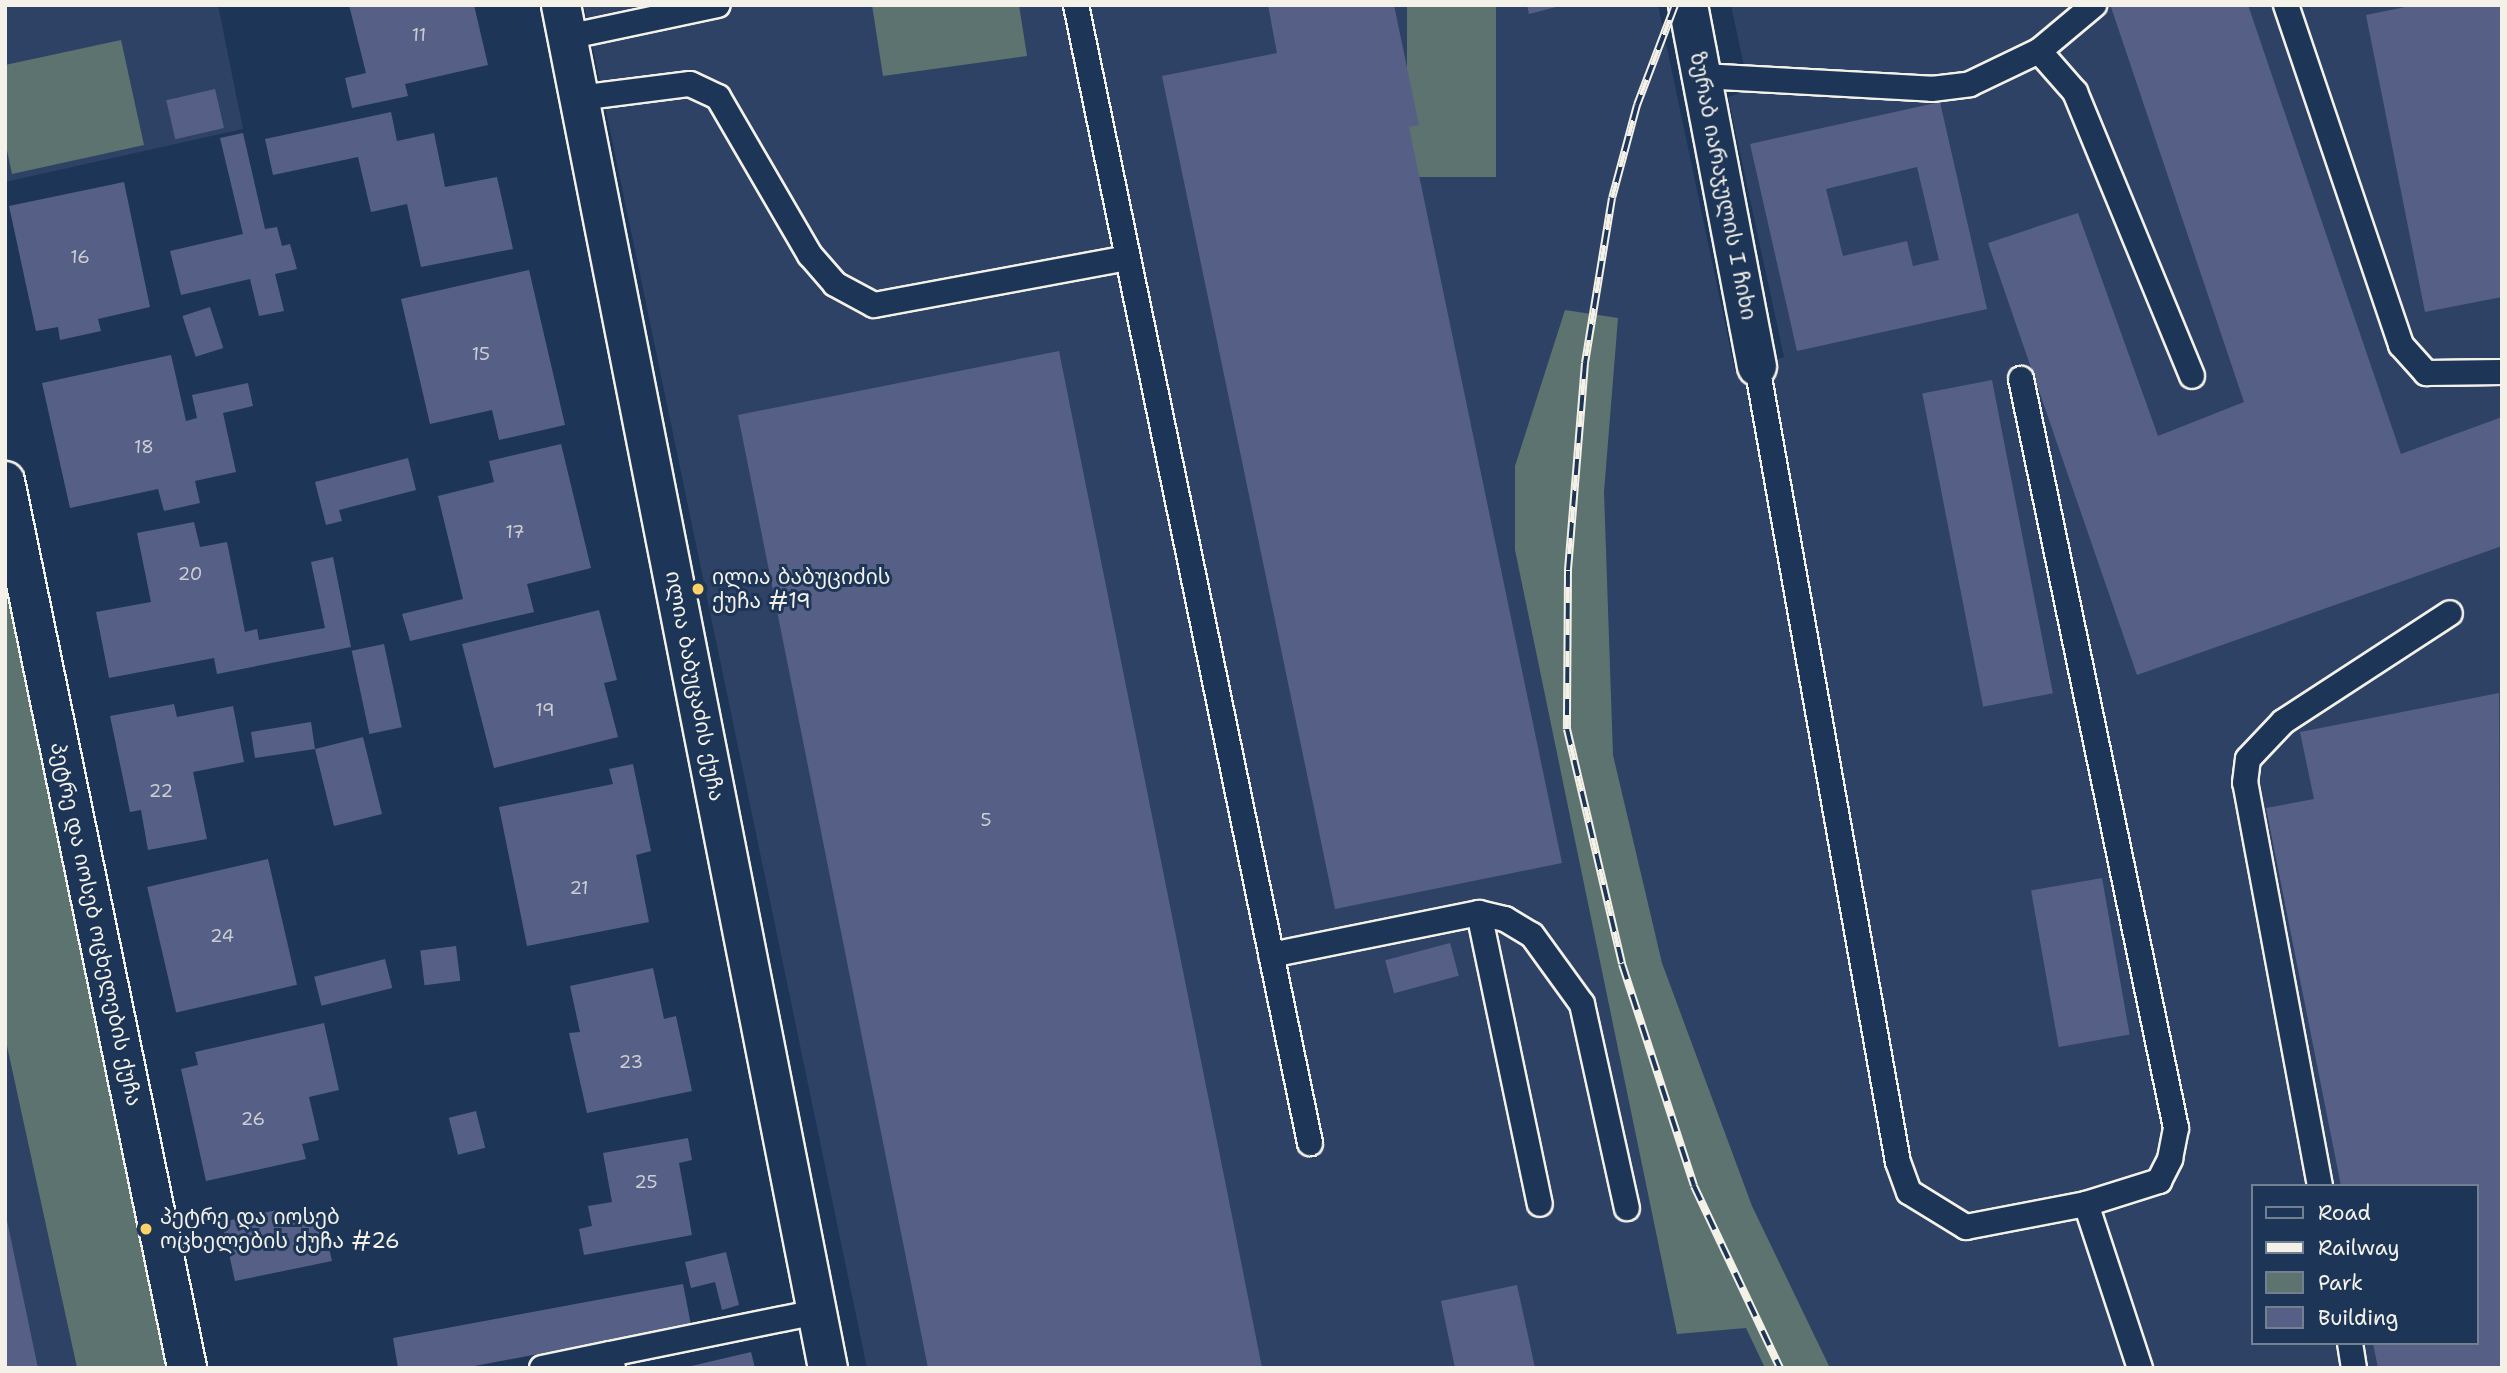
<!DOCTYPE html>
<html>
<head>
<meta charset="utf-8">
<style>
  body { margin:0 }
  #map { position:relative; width:2507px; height:1373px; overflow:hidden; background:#1d3557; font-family:"Shantell Sans","Noto Sans Georgian",sans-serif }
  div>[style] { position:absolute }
  .built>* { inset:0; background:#2e4265 }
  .green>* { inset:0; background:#5d736f; transform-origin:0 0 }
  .building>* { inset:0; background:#566087; transform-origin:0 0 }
  .roads { filter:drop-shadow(2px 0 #f4f1e8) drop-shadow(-2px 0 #f4f1e8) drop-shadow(0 2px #f4f1e8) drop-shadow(0 -2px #f4f1e8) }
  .lane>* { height:24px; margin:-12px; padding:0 12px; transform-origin:12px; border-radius:12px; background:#1d3557 }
  .street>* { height:38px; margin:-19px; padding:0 19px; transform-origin:19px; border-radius:19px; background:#1d3557 }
  .secondary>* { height:38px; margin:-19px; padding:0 19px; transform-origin:19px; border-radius:19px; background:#1d3557 }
  .rail>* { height:8px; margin-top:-4px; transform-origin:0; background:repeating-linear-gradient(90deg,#1d3557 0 16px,#f4f1e8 0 32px); box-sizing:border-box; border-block:2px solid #f4f1e8 }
  .dots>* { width:19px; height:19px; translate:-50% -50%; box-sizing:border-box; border:4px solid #1d3557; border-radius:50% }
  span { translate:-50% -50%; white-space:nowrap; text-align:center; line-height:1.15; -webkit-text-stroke:6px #1d3557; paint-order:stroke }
  .number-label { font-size:18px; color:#cccdd0 }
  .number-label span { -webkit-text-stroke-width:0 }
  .street-label { font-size:21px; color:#f4f1e8 }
  .poi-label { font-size:21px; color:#f4f1e8 }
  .left { translate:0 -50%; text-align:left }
  .frame { position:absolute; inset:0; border:7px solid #f4f1e8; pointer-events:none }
  .legend { position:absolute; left:2251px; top:1184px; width:228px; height:161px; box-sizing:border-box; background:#1d3557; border:2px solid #738091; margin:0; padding:9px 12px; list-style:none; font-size:21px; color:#f4f1e8 }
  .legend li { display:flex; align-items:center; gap:14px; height:35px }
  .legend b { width:35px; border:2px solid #738091 }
</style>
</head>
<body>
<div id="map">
  <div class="built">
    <div style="clip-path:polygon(5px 5px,218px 5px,243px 129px,5px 182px)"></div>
    <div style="clip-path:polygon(evenodd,584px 5px,1658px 5px,1735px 371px,1784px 357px,1728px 97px,1749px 90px,1731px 5px,2502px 5px,2502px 1368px,867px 1368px,584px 5px,2253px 1186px,2477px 1186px,2477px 1343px,2253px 1343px,2253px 1186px)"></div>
    <div style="clip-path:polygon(5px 1037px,77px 1368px,5px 1368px)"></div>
  </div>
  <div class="green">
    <div style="clip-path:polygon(872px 5px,1019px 5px,1027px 56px,883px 76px)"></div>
    <div style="left:1407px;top:5px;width:89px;height:172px"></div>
    <div style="clip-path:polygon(121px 40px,144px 145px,12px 174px,5px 141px,5px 65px)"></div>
    <div style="clip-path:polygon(1565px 310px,1618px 318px,1604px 492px,1613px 755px,1662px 963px,1752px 1206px,1830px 1368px,1765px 1368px,1746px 1328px,1677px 1334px,1515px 550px,1515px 466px)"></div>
    <div style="clip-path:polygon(5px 577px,172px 1368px,77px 1368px,5px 1037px)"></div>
  </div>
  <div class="building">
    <div style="clip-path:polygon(349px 5px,474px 5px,488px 65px,405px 84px,408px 96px,352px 108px,345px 78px,366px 73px)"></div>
    <div style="clip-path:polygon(1268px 5px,1394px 5px,1419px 125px,1409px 127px,1562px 863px,1335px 909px,1162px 76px,1277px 53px)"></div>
    <div style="clip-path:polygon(1527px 5px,1560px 5px,1560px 6px,1529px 14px)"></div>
    <div style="clip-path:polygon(2117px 5px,2248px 5px,2401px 454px,2502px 417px,2502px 546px,2137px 675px,1988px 243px,2078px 213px,2158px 436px,2244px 402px,2111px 7px)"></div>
    <div style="clip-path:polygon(2415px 5px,2502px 5px,2502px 297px,2425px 312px,2366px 15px)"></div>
    <div style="left:215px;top:89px;width:40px;height:50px;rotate:77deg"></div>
    <div style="clip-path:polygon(evenodd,1940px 102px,1987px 309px,1797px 351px,1750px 144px,1940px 102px,1917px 167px,1939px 260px,1913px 266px,1907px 241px,1843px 256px,1826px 189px,1917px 167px)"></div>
    <div style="clip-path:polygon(391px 112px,397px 141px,434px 133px,445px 187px,497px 177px,513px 249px,421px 267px,407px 204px,371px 212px,358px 157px,273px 175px,265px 139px)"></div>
    <div style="clip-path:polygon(243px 133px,265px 229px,277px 227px,282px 246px,290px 244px,297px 269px,275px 274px,284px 311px,259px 316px,250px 279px,181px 295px,170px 251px,243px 234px,220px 138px)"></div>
    <div style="clip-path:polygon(124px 182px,150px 307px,98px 319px,101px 331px,60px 340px,58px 327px,36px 331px,9px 206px)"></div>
    <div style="clip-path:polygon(529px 270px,565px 425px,499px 440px,492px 410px,430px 424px,401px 299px)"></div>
    <div style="left:210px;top:307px;width:43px;height:29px;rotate:72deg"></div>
    <div style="clip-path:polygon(1059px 351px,1234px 1226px,1262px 1368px,928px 1368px,738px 415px)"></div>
    <div style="clip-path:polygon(171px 355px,186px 421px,197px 418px,192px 395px,248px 383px,253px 406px,223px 413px,236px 472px,195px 481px,200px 503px,164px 511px,158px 489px,70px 508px,42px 383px)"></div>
    <div style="left:1992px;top:380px;width:319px;height:71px;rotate:79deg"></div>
    <div style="clip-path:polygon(561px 444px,591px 568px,527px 584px,534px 612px,410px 641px,402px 614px,463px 599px,438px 496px,494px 482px,489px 461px)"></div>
    <div style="clip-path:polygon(408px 458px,416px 490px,339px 510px,342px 521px,326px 525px,315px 482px)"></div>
    <div style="clip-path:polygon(194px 522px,200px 547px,227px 542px,245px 632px,257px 629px,259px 640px,325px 628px,311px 562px,333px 557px,351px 647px,217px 674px,214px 658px,109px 678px,96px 612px,151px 602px,137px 533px)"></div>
    <div style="clip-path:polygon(599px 610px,617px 680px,604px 683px,618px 737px,494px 768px,462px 644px)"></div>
    <div style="left:384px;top:644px;width:85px;height:33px;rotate:78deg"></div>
    <div style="clip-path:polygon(2499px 693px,2502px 1368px,2378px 1368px,2373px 1343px,2477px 1343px,2477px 1186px,2341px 1186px,2266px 808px,2314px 799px,2300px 732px)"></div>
    <div style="clip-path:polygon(174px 704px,177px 717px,233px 706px,244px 762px,193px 772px,207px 839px,148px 850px,141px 810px,130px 812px,110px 716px)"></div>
    <div style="clip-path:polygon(311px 722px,315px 749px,363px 737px,382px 814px,334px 826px,315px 749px,255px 758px,251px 732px)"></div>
    <div style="clip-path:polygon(633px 764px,651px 851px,636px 855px,649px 922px,527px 946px,499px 807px,613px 784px,609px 769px)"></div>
    <div style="left:268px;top:859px;width:129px;height:124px;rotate:77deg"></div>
    <div style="left:2102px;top:878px;width:159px;height:72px;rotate:80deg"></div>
    <div style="left:1450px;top:943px;width:34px;height:67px;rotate:75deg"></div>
    <div style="left:456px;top:946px;width:35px;height:36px;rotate:83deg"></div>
    <div style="left:385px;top:959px;width:30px;height:73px;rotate:76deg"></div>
    <div style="clip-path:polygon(653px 968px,664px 1019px,676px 1016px,692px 1091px,587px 1113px,569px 1033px,580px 1032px,570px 986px)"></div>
    <div style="clip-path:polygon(324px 1023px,339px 1090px,309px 1097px,319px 1140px,302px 1144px,306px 1159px,206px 1181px,181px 1069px,198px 1065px,195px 1052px)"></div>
    <div style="left:476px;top:1111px;width:38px;height:28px;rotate:76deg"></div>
    <div style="clip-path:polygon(688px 1138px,692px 1160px,679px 1163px,692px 1235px,584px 1255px,579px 1229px,592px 1226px,588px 1206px,612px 1202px,603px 1153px)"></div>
    <div style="clip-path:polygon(277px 1210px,279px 1219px,320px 1210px,332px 1261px,235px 1281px,222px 1222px)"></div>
    <div style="clip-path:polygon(5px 1216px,6px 1216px,38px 1368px,5px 1368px)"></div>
    <div style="clip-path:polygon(726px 1252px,739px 1305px,722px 1310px,715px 1282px,691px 1288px,685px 1262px)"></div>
    <div style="clip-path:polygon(683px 1284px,691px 1325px,464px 1368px,398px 1368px,393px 1338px)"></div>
    <div style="clip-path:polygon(1517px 1285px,1535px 1368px,1455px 1368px,1441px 1301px)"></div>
    <div style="clip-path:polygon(751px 1352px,755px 1368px,687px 1368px,687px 1367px)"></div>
  </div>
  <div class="roads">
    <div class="lane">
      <div style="left:1076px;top:5px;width:1162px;rotate:78.38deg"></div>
      <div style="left:2286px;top:5px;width:359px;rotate:71.3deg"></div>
      <div style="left:2401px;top:345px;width:38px;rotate:48deg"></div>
      <div style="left:2426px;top:373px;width:76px;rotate:-0.8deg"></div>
      <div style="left:567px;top:37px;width:154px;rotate:-12deg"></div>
      <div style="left:2039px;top:51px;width:55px;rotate:48.7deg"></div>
      <div style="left:2075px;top:92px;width:307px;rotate:67.6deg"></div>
      <div style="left:1702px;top:76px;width:230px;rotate:3.2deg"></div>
      <div style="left:1932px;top:89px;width:38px;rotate:-7deg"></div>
      <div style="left:1970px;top:84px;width:76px;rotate:-25.6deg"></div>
      <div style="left:2039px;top:51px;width:72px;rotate:-39.9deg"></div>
      <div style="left:579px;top:98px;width:112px;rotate:-7.2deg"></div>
      <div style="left:690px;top:84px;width:31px;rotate:25deg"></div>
      <div style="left:718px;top:97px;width:183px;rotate:59.8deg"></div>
      <div style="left:810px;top:255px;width:38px;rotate:49deg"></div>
      <div style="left:835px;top:284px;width:44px;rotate:28.3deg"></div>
      <div style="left:874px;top:305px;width:258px;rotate:-10.5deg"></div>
      <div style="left:1757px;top:366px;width:808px;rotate:79.96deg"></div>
      <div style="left:1898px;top:1162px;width:32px;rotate:70deg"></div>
      <div style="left:1909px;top:1192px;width:67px;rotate:31.6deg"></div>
      <div style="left:1966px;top:1227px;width:122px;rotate:-10.9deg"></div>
      <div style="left:2086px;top:1204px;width:77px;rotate:-17.5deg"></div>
      <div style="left:2159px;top:1181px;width:25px;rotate:-63deg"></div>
      <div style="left:2170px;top:1159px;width:32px;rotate:-79deg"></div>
      <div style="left:2176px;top:1128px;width:765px;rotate:-101.69deg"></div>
      <div style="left:1479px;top:913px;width:297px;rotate:78.2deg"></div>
      <div style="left:1271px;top:955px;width:212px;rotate:-11.4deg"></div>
      <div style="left:1479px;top:913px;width:27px;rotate:13deg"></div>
      <div style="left:1505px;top:919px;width:31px;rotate:31deg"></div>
      <div style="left:1532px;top:935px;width:85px;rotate:54.1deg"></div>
      <div style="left:1582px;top:1004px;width:209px;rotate:77.6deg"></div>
      <div style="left:2320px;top:1186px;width:410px;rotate:-100.5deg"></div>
      <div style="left:2245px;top:783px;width:24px;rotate:-83deg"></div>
      <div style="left:2248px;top:759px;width:51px;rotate:-46.6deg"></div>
      <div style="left:2283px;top:722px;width:199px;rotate:-33.1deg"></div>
      <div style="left:2086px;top:1204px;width:173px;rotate:71.8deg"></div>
      <div style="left:2350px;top:1343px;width:25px;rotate:81deg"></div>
      <div style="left:542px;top:1368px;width:69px;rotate:-11.6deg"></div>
      <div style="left:613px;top:1368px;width:14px;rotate:-102deg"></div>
      <div style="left:610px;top:1354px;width:211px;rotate:-11.5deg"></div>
    </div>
    <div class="street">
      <div style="left:1688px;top:5px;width:368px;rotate:79.2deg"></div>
      <div style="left:5px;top:481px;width:905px;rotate:78.4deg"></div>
    </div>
    <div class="secondary">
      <div style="left:561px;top:5px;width:1389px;rotate:78.92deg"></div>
    </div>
  </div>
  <div class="rail">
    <div style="left:1675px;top:5px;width:107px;rotate:110.8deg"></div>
    <div style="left:1637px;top:105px;width:96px;rotate:105deg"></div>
    <div style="left:1612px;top:198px;width:167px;rotate:99.3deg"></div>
    <div style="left:1585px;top:363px;width:209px;rotate:94.7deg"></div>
    <div style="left:1568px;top:571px;width:158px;rotate:90.4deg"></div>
    <div style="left:1567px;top:729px;width:241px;rotate:76.8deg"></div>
    <div style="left:1622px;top:964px;width:233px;rotate:72deg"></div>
    <div style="left:1694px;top:1186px;width:201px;rotate:64.7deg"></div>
  </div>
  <div class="dots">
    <div style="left:698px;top:589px;background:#ffd166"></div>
    <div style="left:146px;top:1229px;background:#ffd166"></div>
  </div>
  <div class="number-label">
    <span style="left:419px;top:35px">11</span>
    <span style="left:80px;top:257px">16</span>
    <span style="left:481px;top:354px">15</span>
    <span style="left:144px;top:447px">18</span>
    <span style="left:515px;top:532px">17</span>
    <span style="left:190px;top:574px">20</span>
    <span style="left:545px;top:710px">19</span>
    <span style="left:161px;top:791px">22</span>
    <span style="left:986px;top:820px">5</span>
    <span style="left:579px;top:888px">21</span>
    <span style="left:222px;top:936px">24</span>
    <span style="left:631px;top:1062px">23</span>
    <span style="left:253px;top:1119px">26</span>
    <span style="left:646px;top:1182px">25</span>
  </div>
  <div class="street-label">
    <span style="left:1723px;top:186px;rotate:79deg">ზურაბ იარაჯულის I ჩიხი</span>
    <span style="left:695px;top:686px;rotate:79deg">ილია ბაბუცაძის ქუჩა</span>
    <span style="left:96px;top:924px;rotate:78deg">პეტრე და იოსებ ოცხელების ქუჩა</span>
  </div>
  <div class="poi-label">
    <span class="left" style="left:712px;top:589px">ილია ბაბუციძის<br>ქუჩა #19</span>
    <span class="left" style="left:160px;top:1229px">პეტრე და იოსებ<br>ოცხელების ქუჩა #26</span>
  </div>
  <div class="frame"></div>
  <ul class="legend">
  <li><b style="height:9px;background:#1d3557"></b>Road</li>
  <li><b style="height:9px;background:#f4f1e8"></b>Railway</li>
  <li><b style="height:19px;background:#5d736f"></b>Park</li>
  <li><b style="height:19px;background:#566087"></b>Building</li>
  </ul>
</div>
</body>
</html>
